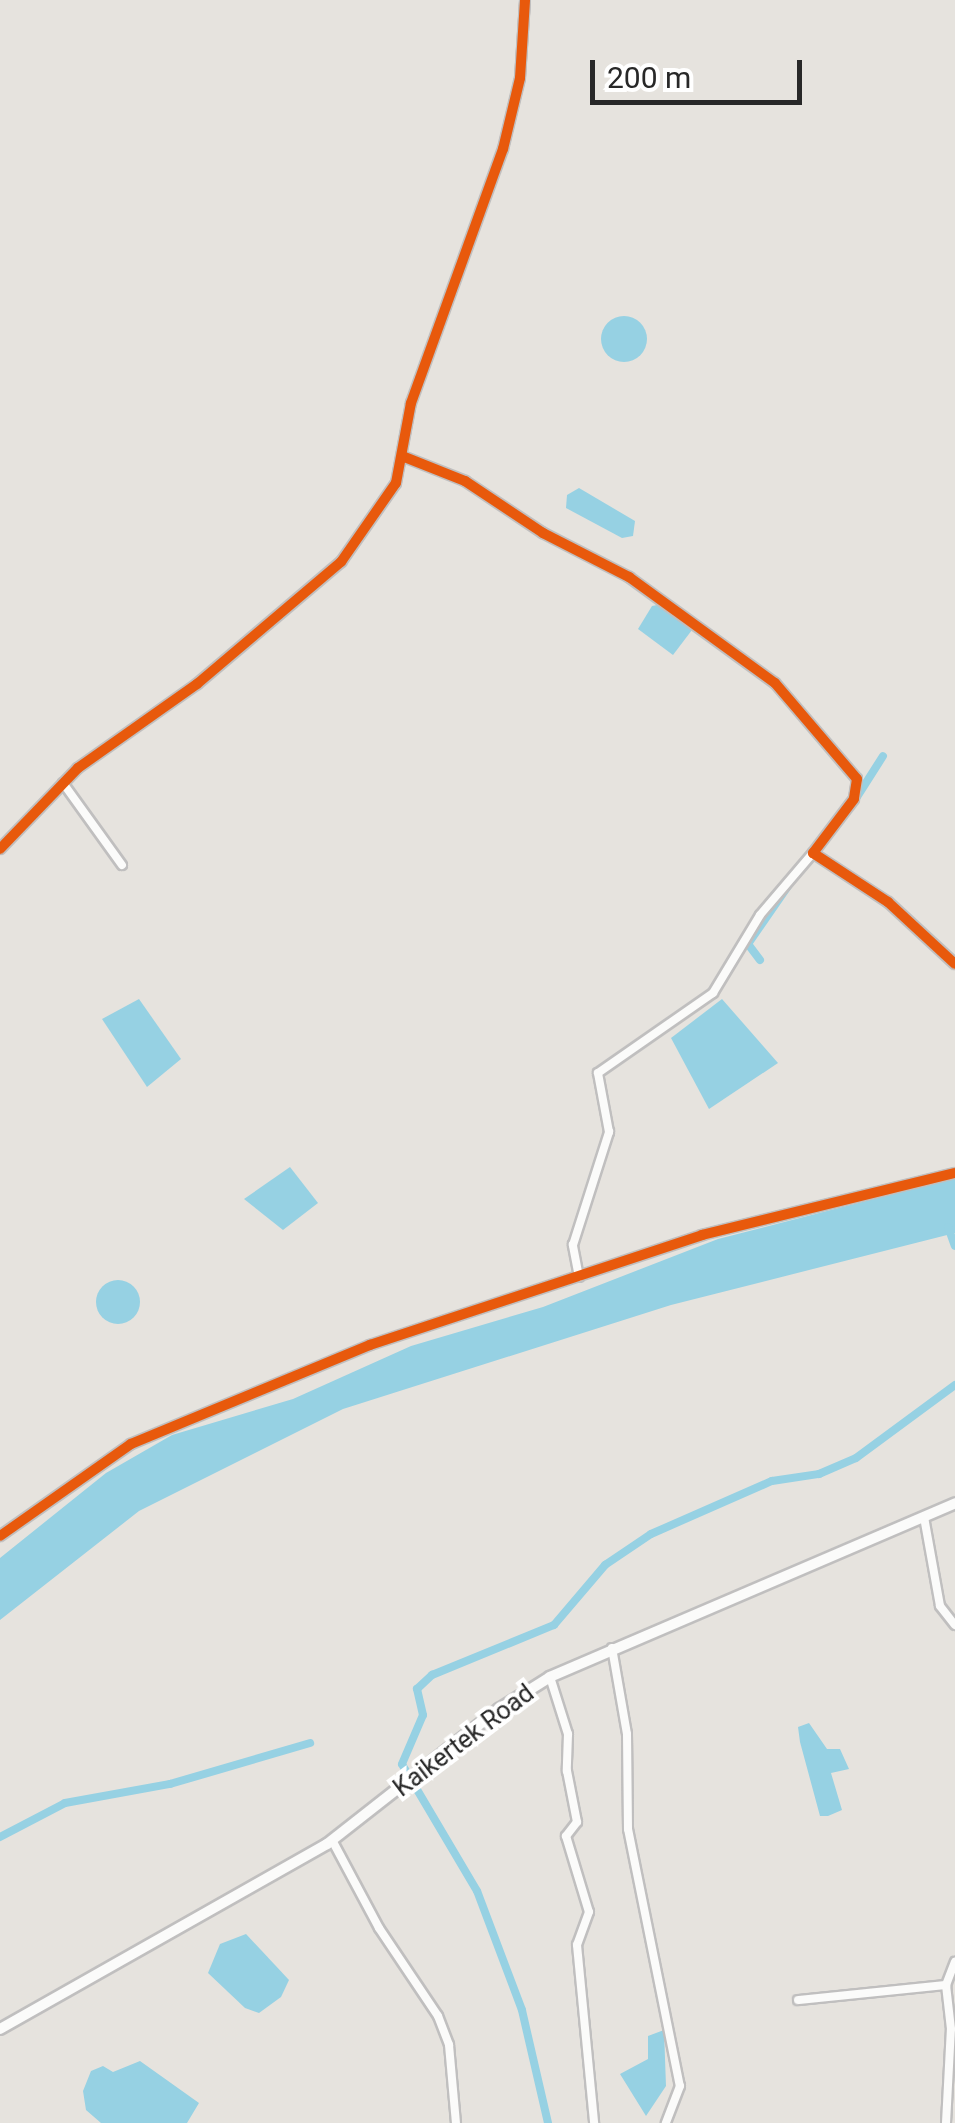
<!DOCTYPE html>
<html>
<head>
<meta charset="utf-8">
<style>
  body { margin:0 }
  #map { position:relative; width:955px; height:2123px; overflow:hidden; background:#e6e3de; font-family:Roboto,sans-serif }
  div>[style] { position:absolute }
  .water>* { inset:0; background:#96d1e3 }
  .round { border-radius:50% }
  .canal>* { height:8px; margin:-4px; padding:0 4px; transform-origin:4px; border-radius:4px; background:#96d1e3 }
  .roads { filter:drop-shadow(2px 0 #c0bfbf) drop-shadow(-2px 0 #c0bfbf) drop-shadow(0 2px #c0bfbf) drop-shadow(0 -2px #c0bfbf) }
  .street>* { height:8px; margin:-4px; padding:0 4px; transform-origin:4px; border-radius:4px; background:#fbfbfa }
  .secondary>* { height:10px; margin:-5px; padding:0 5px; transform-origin:5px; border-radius:5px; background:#fbfbfa }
  .cycleway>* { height:10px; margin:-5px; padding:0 5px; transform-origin:5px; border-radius:5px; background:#e8590c }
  span { translate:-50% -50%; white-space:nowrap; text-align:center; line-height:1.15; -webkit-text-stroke:8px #fff; paint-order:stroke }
  .street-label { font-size:25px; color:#282828 }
  .scale { position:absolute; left:590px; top:60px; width:212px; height:45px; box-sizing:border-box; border:5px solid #282828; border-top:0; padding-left:12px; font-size:30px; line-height:35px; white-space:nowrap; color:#282828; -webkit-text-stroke:8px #fff; paint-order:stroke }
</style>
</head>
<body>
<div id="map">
  <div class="water">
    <div class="round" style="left:601px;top:316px;width:46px;height:46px"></div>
    <div style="clip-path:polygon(579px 488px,635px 521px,633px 536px,622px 538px,566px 508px,567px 495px)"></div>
    <div style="clip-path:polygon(662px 604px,695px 626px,673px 655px,638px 629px,652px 606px)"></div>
    <div style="clip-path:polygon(139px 999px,181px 1059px,147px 1087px,102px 1019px)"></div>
    <div style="clip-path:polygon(722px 999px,778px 1063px,709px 1109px,671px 1038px)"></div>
    <div style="clip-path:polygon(290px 1167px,318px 1203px,283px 1230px,244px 1199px)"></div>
    <div style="clip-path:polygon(955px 1178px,955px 1233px,671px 1305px,343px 1409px,139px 1511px,0 1620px,0 1558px,106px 1473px,172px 1435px,293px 1399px,411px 1346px,543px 1307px,718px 1239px)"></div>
    <div class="round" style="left:96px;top:1280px;width:44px;height:44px"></div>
    <div style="clip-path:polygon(809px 1723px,827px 1749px,840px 1749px,849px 1769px,831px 1773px,842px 1810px,828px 1816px,820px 1816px,800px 1742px,798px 1727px)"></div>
    <div style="clip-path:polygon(246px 1934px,289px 1980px,281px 1997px,259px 2013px,245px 2008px,208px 1973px,220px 1944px)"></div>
    <div style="clip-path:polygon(664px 2030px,666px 2086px,646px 2116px,620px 2074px,648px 2059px,648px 2036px)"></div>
    <div style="clip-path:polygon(140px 2061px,199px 2103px,187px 2123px,101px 2123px,86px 2110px,83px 2091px,91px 2071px,103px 2066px,113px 2072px)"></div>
  </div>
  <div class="canal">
    <div style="left:855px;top:800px;width:52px;rotate:-57.5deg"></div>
    <div style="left:760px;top:960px;width:20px;rotate:-127deg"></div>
    <div style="left:748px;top:944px;width:70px;rotate:-55.4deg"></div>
    <div style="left:948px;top:1227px;width:20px;rotate:70deg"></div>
    <div style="left:0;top:1837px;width:73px;rotate:-27.6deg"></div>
    <div style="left:65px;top:1803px;width:107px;rotate:-10.3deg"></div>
    <div style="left:170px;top:1784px;width:146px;rotate:-16.3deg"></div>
    <div style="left:548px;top:2123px;width:116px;rotate:-103deg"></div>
    <div style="left:522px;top:2010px;width:127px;rotate:-110.7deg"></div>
    <div style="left:477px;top:1891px;width:147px;rotate:-120.6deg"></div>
    <div style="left:402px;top:1764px;width:53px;rotate:-66.8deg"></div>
    <div style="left:423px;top:1715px;width:27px;rotate:-103deg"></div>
    <div style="left:417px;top:1689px;width:21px;rotate:-43deg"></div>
    <div style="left:432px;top:1675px;width:132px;rotate:-22.3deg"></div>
    <div style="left:554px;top:1625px;width:79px;rotate:-49.6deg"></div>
    <div style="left:605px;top:1565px;width:55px;rotate:-34deg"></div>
    <div style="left:651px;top:1534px;width:132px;rotate:-23.7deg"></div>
    <div style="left:772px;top:1481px;width:48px;rotate:-8.5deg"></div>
    <div style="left:819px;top:1474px;width:40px;rotate:-23.4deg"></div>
    <div style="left:856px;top:1458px;width:123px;rotate:-36.4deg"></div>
  </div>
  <div class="roads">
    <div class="street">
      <div style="left:402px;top:456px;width:68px;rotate:21.6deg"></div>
      <div style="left:465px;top:481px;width:94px;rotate:33.7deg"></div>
      <div style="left:543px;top:533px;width:97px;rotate:27.1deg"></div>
      <div style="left:629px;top:577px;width:180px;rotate:36deg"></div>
      <div style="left:775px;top:683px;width:126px;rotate:49.5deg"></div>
      <div style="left:857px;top:779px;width:20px;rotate:99deg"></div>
      <div style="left:854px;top:799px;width:68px;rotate:127.2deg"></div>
      <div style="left:813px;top:853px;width:90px;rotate:33.2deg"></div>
      <div style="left:888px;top:902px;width:91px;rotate:42.8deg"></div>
      <div style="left:63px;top:783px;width:101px;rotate:54.3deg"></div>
      <div style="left:0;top:849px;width:112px;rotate:-46.1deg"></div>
      <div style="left:78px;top:768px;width:146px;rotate:-35.2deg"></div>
      <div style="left:197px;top:684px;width:189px;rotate:-40.3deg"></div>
      <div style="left:341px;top:562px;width:96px;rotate:-55.2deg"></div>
      <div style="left:396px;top:483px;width:81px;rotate:-79.4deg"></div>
      <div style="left:411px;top:403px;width:270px;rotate:-70.1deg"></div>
      <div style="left:503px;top:149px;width:73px;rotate:-76.5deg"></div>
      <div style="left:520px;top:78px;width:78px;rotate:-86.3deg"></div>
      <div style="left:579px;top:1277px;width:33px;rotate:-101deg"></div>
      <div style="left:573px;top:1245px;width:119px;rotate:-72.3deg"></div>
      <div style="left:609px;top:1132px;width:60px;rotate:-100.6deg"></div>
      <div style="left:598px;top:1073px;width:140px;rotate:-34.8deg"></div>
      <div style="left:713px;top:993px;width:91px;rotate:-58.9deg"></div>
      <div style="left:760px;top:915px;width:82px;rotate:-49.5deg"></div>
      <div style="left:924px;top:1517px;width:90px;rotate:79.8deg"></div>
      <div style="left:940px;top:1606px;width:24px;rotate:52deg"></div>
      <div style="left:0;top:1536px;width:160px;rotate:-35.1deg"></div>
      <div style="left:131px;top:1444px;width:259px;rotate:-22.5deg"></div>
      <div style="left:370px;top:1345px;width:350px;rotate:-18.3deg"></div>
      <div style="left:702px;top:1235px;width:260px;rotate:-13.8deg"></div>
      <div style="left:612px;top:1648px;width:87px;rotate:80.1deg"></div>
      <div style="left:627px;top:1734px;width:95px;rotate:89.4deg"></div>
      <div style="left:628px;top:1829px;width:262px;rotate:78.6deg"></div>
      <div style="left:680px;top:2086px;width:40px;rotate:111deg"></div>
      <div style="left:550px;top:1677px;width:60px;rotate:72.5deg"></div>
      <div style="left:568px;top:1734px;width:37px;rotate:92deg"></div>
      <div style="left:567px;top:1771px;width:52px;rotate:78.9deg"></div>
      <div style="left:577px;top:1822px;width:18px;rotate:128deg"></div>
      <div style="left:566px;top:1836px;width:79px;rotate:73.2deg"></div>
      <div style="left:589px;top:1912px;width:35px;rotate:110deg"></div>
      <div style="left:577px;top:1945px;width:179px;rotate:84.5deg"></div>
      <div style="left:332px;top:1840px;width:100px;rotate:61.9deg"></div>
      <div style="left:379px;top:1928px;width:106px;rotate:56.2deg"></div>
      <div style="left:438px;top:2016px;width:31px;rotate:69deg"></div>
      <div style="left:449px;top:2045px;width:78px;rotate:84.9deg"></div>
      <div style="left:798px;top:2000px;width:149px;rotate:-5.8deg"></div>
      <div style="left:946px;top:2123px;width:94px;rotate:-87deg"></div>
      <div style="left:951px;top:2029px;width:44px;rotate:-96.5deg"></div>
      <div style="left:946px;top:1985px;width:25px;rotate:-69deg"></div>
    </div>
    <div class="secondary">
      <div style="left:0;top:2029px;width:376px;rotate:-29.5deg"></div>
      <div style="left:327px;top:1844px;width:219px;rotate:-38.1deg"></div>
      <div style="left:499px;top:1709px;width:60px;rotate:-32.1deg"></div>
      <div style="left:550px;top:1677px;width:441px;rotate:-23.2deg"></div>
    </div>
  </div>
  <div class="cycleway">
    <div style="left:402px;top:456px;width:68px;rotate:21.6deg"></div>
    <div style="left:465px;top:481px;width:94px;rotate:33.7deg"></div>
    <div style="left:543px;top:533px;width:97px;rotate:27.1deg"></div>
    <div style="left:629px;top:577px;width:180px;rotate:36deg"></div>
    <div style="left:775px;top:683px;width:126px;rotate:49.5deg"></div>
    <div style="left:857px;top:779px;width:20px;rotate:99deg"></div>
    <div style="left:854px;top:799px;width:68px;rotate:127.2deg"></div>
    <div style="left:813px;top:853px;width:90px;rotate:33.2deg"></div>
    <div style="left:888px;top:902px;width:91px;rotate:42.8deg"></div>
    <div style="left:0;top:849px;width:112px;rotate:-46.1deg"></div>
    <div style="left:78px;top:768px;width:146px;rotate:-35.2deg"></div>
    <div style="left:197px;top:684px;width:189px;rotate:-40.3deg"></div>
    <div style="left:341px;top:562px;width:96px;rotate:-55.2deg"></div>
    <div style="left:396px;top:483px;width:81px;rotate:-79.4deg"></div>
    <div style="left:411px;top:403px;width:270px;rotate:-70.1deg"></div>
    <div style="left:503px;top:149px;width:73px;rotate:-76.5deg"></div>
    <div style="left:520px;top:78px;width:78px;rotate:-86.3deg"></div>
    <div style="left:0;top:1536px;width:160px;rotate:-35.1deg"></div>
    <div style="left:131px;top:1444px;width:259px;rotate:-22.5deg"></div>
    <div style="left:370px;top:1345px;width:350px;rotate:-18.3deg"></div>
    <div style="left:702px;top:1235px;width:260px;rotate:-13.8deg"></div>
  </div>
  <div class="street-label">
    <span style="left:464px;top:1741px;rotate:-37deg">Kaikertek Road</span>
  </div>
  <div class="scale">200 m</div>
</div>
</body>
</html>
